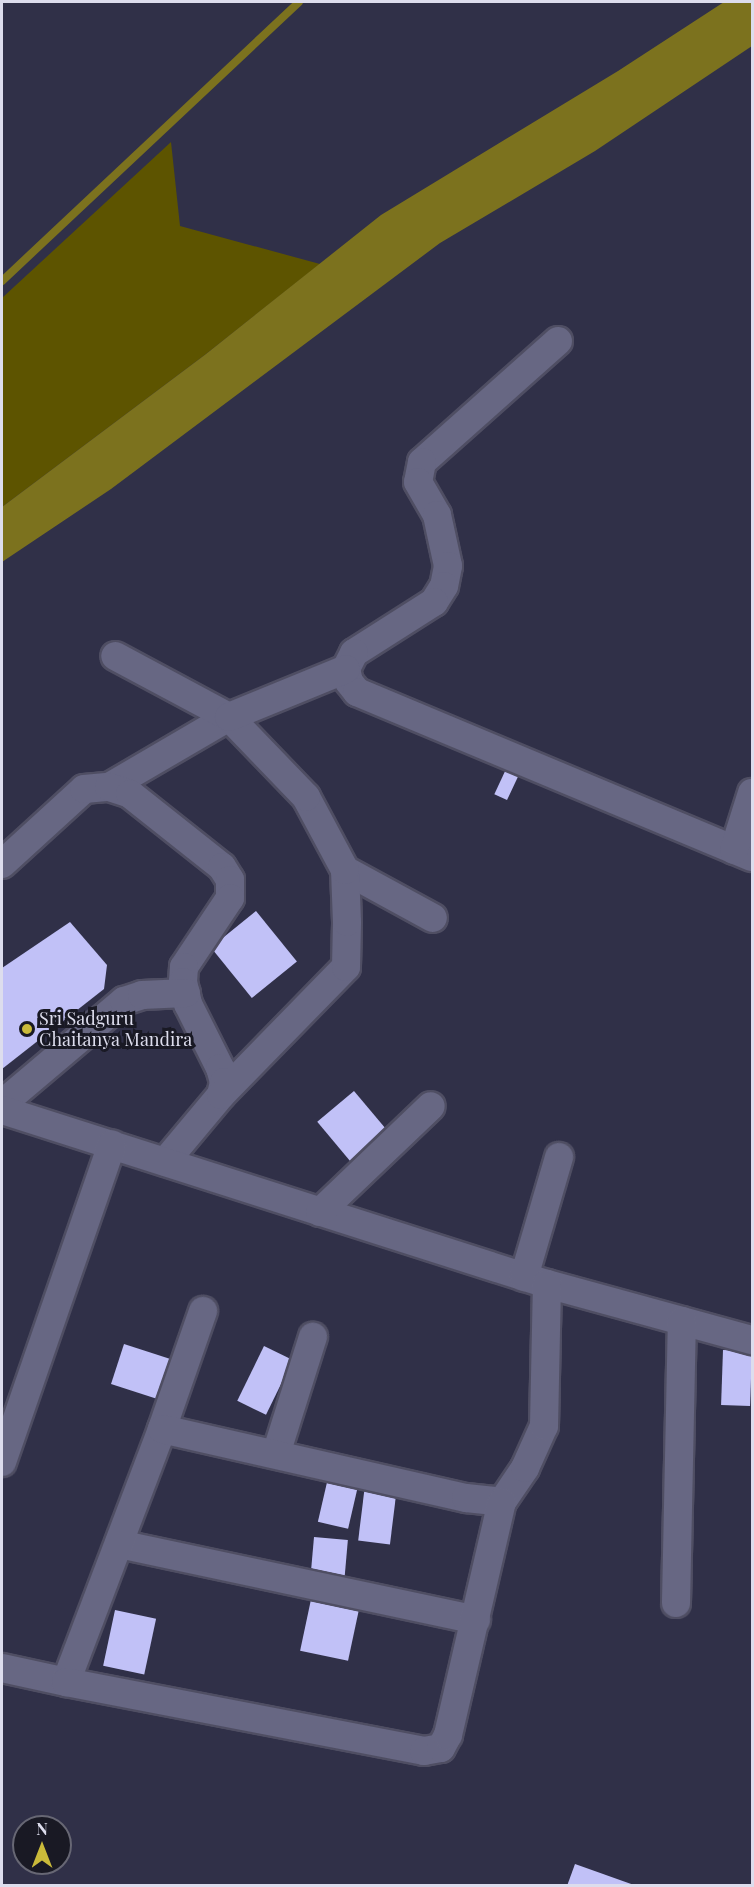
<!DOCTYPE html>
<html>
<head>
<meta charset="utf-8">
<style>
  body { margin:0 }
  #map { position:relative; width:754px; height:1887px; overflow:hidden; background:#303048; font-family:"Playfair Display",serif }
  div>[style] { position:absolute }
  .green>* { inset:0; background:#5d5400 }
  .water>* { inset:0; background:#7c721e }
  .stream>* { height:8px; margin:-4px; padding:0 4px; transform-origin:4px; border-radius:4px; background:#7c721e }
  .building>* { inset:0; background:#c1c1f7; transform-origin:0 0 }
  .roads { filter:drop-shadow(2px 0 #4f4e63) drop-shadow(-2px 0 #4f4e63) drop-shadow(0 2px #4f4e63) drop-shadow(0 -2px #4f4e63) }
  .minor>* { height:28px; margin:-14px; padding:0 14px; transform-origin:14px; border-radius:14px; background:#676783 }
  .dots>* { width:16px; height:16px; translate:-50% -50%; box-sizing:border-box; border:3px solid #191924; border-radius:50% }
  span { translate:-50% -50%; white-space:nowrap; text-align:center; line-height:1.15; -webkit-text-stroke:6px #191924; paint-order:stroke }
  .poi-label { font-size:18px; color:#dddded }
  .left { translate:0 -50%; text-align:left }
  .frame { position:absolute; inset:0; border:3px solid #dddded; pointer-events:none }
  .north { position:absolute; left:12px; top:1815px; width:60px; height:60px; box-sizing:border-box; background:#191924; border:2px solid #676774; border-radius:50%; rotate:0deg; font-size:16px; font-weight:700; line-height:24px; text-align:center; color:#dddded }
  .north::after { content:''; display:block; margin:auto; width:21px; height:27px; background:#caba3a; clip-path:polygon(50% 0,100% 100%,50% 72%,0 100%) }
</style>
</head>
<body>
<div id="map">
  <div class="green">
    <div style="clip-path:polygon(171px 142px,180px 226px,320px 264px,206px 354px,2px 507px,2px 298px)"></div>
  </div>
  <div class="water">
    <div style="clip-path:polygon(724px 2px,752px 2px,752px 46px,595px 151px,440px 243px,111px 489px,2px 562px,2px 507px,206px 354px,381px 215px,618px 71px)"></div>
  </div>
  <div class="stream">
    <div style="left:2px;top:281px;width:407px;rotate:-43.2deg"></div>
  </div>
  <div class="building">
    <div style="left:507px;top:767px;width:14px;height:30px;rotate:25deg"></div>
    <div style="left:256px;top:911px;width:65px;height:58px;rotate:51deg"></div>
    <div style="clip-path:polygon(70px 922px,107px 965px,104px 989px,2px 1069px,2px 968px)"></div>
    <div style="left:354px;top:1091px;width:54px;height:48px;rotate:50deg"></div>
    <div style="left:124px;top:1344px;width:52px;height:42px;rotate:18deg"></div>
    <div style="left:264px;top:1346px;width:32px;height:61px;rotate:26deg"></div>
    <div style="left:723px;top:1350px;width:29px;height:55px;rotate:2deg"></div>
    <div style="left:328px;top:1478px;width:31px;height:45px;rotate:13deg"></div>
    <div style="left:365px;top:1485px;width:32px;height:56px;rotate:7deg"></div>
    <div style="left:314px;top:1537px;width:34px;height:40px;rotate:5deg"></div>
    <div style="left:313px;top:1590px;width:49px;height:62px;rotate:12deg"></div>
    <div style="left:115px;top:1610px;width:42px;height:57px;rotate:12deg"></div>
    <div style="clip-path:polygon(575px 1864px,634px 1885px,633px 1886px,567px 1886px)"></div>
  </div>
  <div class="roads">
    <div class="minor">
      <div style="left:558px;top:341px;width:182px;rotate:138.3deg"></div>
      <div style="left:422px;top:462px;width:20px;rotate:101deg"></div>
      <div style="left:418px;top:482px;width:38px;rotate:60deg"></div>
      <div style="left:437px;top:515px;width:52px;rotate:77.8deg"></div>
      <div style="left:448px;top:566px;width:20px;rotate:101deg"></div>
      <div style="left:444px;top:586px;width:19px;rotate:122deg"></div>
      <div style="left:434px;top:602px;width:95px;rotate:147.5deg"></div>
      <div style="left:354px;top:653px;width:18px;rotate:117deg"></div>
      <div style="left:346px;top:669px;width:13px;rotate:77deg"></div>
      <div style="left:349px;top:682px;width:13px;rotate:51deg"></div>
      <div style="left:357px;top:692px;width:428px;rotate:22.7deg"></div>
      <div style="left:109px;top:787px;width:139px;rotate:-30.3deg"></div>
      <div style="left:229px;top:717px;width:129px;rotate:-151.8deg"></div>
      <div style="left:734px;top:850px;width:60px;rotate:-72.5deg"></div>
      <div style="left:2px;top:864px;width:111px;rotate:-42.4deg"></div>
      <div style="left:84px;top:789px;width:25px;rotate:-5deg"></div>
      <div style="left:109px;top:787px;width:22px;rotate:18deg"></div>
      <div style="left:130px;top:794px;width:117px;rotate:38.4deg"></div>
      <div style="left:222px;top:867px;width:15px;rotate:58deg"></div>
      <div style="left:230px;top:880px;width:18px;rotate:90deg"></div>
      <div style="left:230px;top:898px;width:83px;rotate:123.7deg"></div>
      <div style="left:184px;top:967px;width:15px;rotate:94deg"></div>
      <div style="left:183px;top:982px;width:23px;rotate:77deg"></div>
      <div style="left:188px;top:1004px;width:72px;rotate:63.4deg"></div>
      <div style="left:220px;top:1068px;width:15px;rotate:74deg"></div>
      <div style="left:224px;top:1082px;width:13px;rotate:103deg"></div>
      <div style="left:221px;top:1095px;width:87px;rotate:129.9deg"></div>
      <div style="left:345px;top:870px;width:100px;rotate:28.6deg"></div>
      <div style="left:221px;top:1095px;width:179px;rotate:-45.7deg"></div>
      <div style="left:346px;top:967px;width:45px;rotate:-88.7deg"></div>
      <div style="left:347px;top:922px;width:52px;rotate:-92.2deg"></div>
      <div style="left:345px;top:870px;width:83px;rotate:-118.1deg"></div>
      <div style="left:306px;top:797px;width:111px;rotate:-133.9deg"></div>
      <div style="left:229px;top:717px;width:126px;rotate:-22.3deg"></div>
      <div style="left:2px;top:1104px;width:160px;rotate:-40.2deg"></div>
      <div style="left:124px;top:1001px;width:19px;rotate:-18deg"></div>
      <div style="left:142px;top:995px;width:44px;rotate:-2.6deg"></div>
      <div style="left:2px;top:1110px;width:572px;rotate:17.71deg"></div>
      <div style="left:547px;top:1284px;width:213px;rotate:15.3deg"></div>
      <div style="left:320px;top:1212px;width:153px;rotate:-43.7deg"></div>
      <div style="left:524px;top:1277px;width:125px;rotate:-73.7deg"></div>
      <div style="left:162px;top:1429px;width:125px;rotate:-70.8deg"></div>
      <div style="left:276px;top:1454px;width:123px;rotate:-72.5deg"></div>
      <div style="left:2px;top:1462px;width:336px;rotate:-70.9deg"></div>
      <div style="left:119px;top:1544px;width:365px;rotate:12deg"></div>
      <div style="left:676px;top:1603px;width:282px;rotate:-88.8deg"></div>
      <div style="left:2px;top:1668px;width:66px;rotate:12.3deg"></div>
      <div style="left:66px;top:1682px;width:271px;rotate:-69.2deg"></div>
      <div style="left:162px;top:1429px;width:312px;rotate:12.8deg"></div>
      <div style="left:466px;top:1498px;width:36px;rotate:6deg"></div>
      <div style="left:502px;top:1502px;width:41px;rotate:-55.9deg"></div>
      <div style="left:525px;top:1468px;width:46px;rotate:-65.7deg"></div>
      <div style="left:544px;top:1426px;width:142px;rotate:-88.8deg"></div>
      <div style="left:66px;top:1682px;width:365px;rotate:10.9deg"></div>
      <div style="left:424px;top:1751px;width:17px;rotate:-10deg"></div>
      <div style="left:441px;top:1748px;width:15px;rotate:-62deg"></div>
      <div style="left:448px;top:1735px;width:239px;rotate:-77deg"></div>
    </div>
  </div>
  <div class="dots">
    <div style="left:27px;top:1029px;background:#caba3a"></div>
  </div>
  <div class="poi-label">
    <span class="left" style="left:39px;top:1029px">Sri Sadguru<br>Chaitanya Mandira</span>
  </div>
  <div class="frame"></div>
  <div class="north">N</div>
</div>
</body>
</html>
